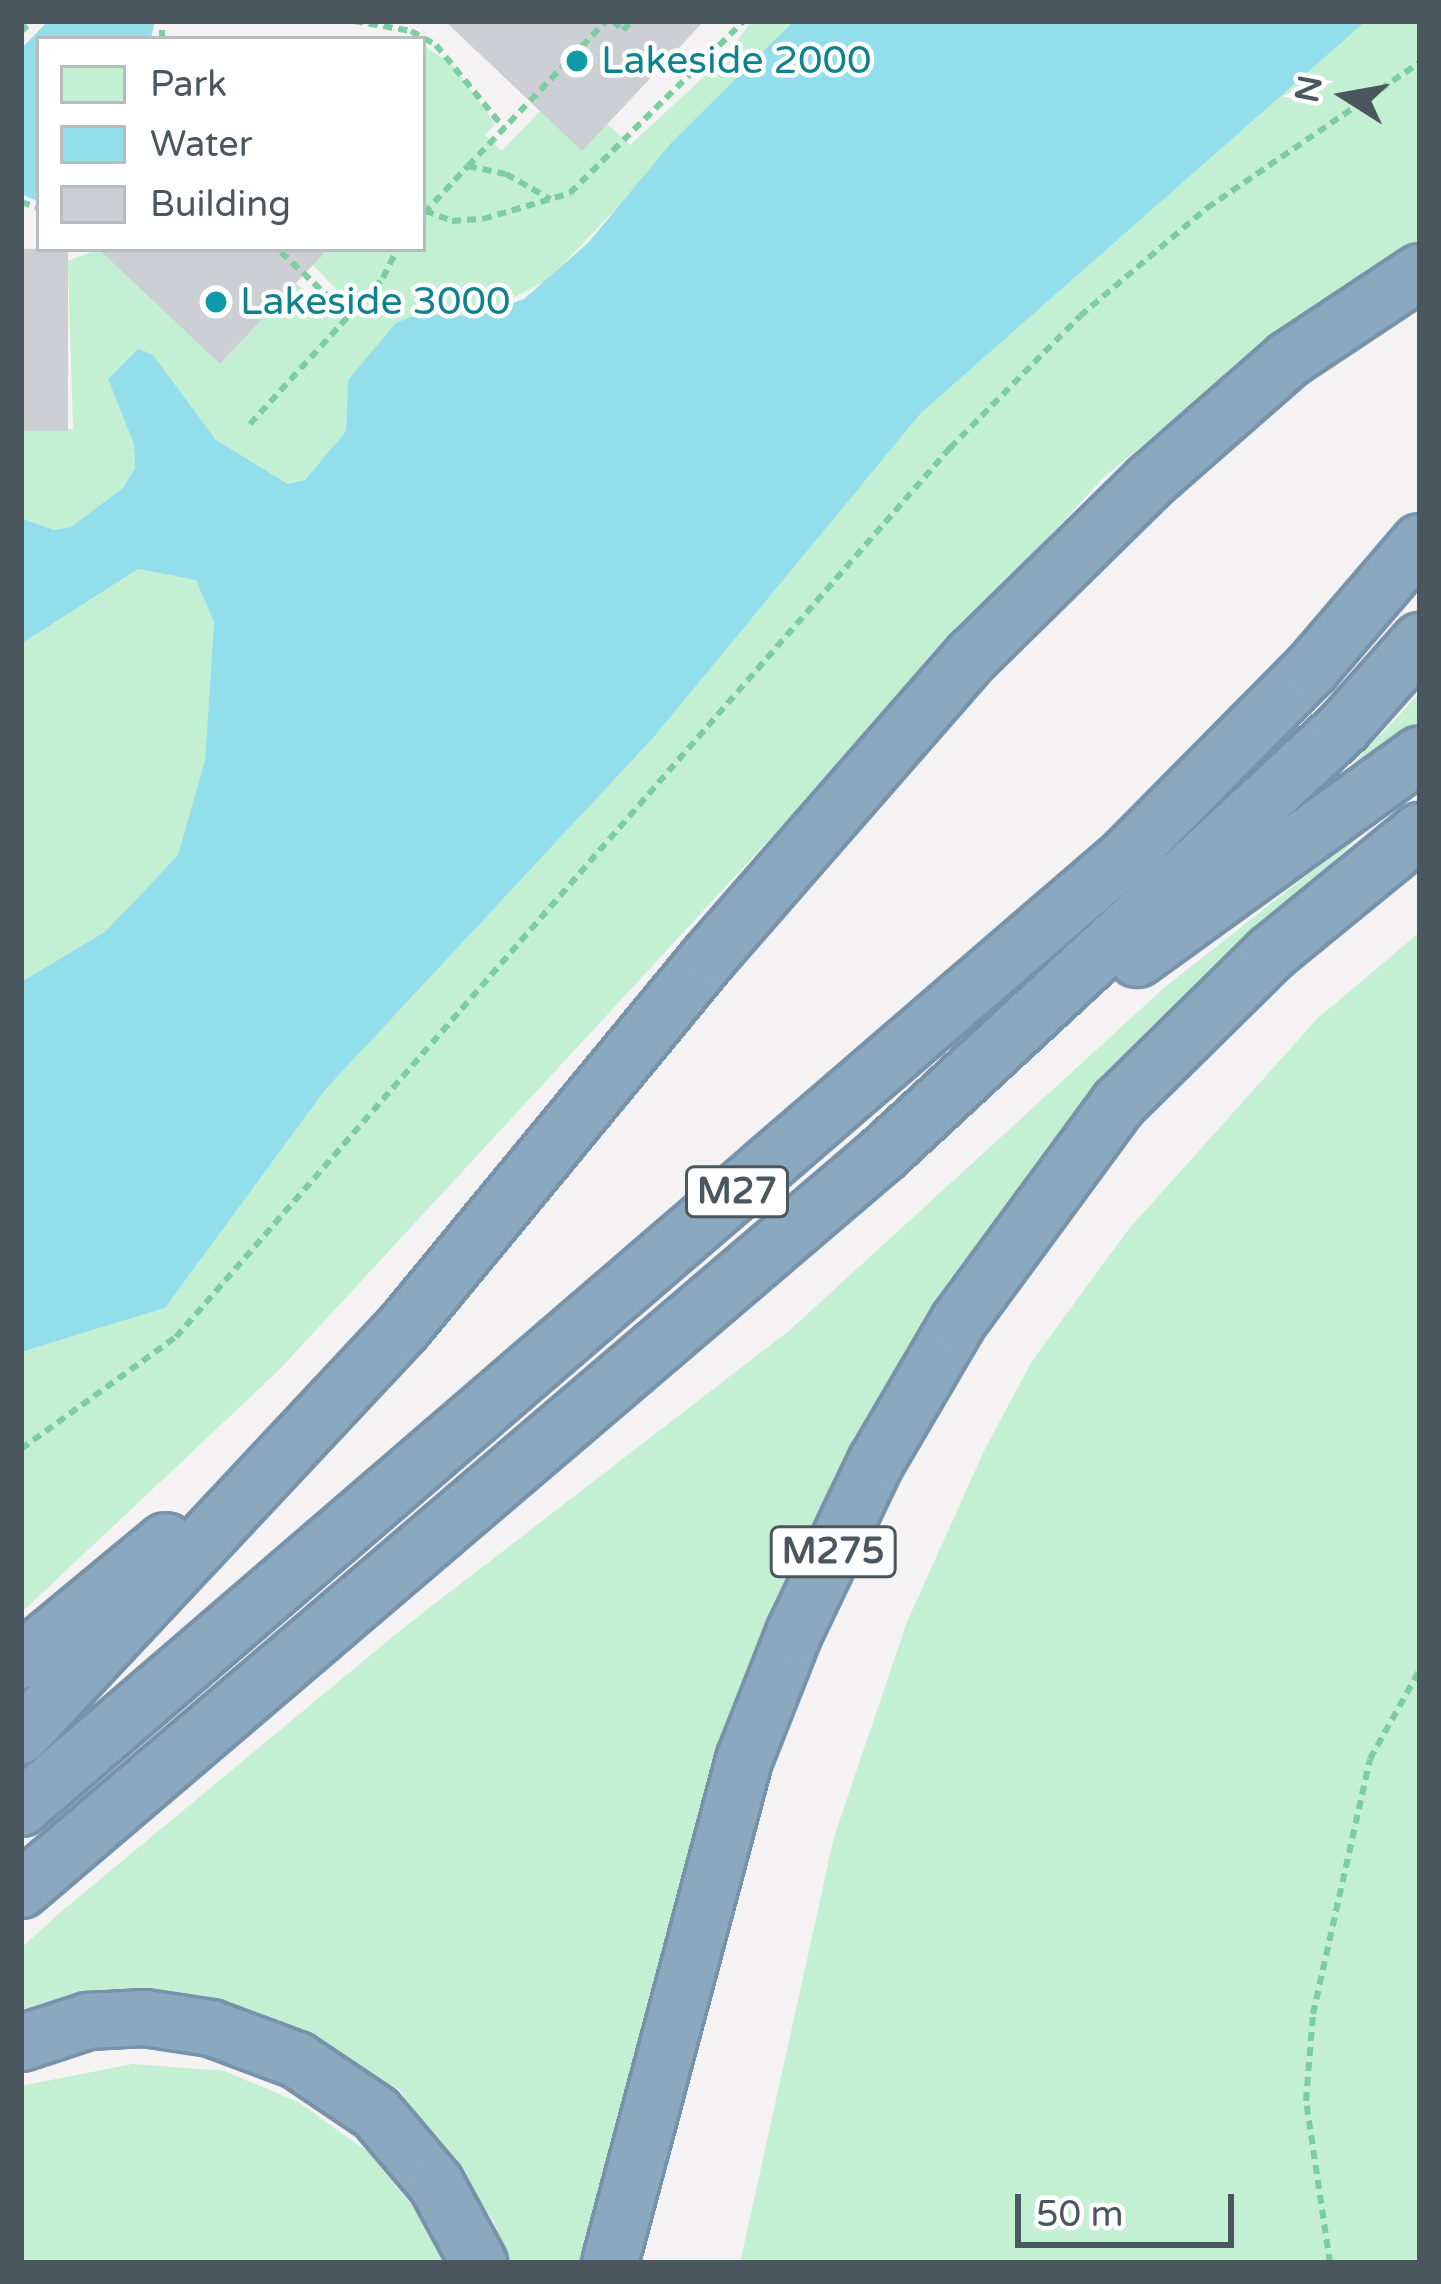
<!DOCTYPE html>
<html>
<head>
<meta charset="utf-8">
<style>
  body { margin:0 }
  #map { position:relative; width:1441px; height:2284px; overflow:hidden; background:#f4f2f2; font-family:"Varela Round",sans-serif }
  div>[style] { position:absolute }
  .green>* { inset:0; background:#c3efd2 }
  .water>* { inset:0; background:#92deeb }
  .building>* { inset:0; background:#ccd0d4; transform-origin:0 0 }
  .path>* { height:6px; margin-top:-3px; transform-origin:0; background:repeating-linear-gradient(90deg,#7ccda0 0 9px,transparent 0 15px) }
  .roads { filter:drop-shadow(3px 0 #7793ab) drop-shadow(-3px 0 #7793ab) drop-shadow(0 3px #7793ab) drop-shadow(0 -3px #7793ab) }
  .motorway>* { height:54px; margin:-27px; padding:0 27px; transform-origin:27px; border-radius:27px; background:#8ca8bf }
  .dots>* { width:33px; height:33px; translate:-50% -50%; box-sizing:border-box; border:6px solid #fff; border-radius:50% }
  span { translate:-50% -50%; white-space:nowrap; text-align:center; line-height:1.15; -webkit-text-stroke:9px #fff; paint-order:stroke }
  .shield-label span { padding:3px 9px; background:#fff; border:3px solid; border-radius:9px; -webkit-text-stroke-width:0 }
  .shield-label { font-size:36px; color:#4a575f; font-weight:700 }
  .culture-label { font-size:39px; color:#0d838f }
  .left { translate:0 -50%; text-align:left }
  .frame { position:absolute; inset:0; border:24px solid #4a575f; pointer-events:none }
  .legend { position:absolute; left:36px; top:36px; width:390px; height:216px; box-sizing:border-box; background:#fff; border:3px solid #b7bcbf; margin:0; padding:15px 21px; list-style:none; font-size:36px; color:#4a575f }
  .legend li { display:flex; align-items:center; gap:24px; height:60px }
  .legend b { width:60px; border:3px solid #b7bcbf }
  .north { position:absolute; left:1285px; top:36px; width:120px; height:120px; -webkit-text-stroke:9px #fff; paint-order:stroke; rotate:281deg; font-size:33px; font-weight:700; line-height:48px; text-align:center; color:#4a575f }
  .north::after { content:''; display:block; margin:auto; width:42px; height:54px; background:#4a575f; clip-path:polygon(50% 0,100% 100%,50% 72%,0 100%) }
  .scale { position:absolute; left:1015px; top:2194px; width:219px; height:54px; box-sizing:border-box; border:6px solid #4a575f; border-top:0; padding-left:15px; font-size:36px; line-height:42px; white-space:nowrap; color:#4a575f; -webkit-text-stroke:9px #fff; paint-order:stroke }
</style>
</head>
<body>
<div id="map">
  <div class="green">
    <div style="clip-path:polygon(752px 21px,794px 21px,548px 280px,477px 316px,418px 314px,348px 379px,346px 431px,305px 480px,288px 484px,216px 440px,153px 355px,138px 350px,108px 379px,134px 443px,135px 468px,123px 488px,72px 527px,54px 530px,21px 518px,21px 431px,73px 429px,68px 261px,98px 249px,220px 364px,296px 283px,324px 309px,340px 293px,313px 265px,328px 249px,423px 249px,423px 45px,454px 66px,495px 124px,485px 135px,502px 151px,540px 111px,582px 150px,607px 124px,630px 145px,722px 60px)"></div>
    <div style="clip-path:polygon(1366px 21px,1420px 21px,1420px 241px,1257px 351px,1104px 477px,279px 1370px,21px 1613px,21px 1352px,165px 1308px,325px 1090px,653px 738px,921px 413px)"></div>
    <div style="clip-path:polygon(138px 569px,197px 580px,214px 622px,205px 760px,178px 855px,106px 931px,21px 982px,21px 644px)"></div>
    <div style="clip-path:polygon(1420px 693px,1420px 735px,1313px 806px)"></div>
    <div style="clip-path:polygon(1370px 826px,1203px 987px,755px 1671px,685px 1871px,589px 2263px,507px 2263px,494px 2222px,400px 2090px,281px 2024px,155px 1994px,21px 2012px,21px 1948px,62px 1911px,402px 1629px,790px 1330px,1165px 987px)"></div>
    <div style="clip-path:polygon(1420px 932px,1420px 2263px,740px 2263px,834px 1837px,907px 1622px,984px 1451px,1032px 1361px,1128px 1230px,1318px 1018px)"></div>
    <div style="clip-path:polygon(132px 2064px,225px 2071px,298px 2102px,368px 2152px,429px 2227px,443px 2263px,21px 2263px,21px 2086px)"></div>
  </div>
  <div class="water">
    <div style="clip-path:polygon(48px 21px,154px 24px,151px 39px,39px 39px,39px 202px,21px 194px,21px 49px)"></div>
    <div style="clip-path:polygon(794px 21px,1366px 21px,921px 413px,653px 738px,325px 1090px,165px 1308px,21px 1352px,21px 982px,106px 931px,178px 855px,205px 760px,214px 622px,196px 580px,138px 569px,21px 644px,21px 518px,54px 530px,71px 527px,123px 488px,135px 468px,134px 444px,108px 379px,138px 349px,153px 355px,216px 440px,288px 484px,305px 480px,346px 431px,348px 380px,396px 323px,418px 314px,477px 316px,524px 299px,588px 243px,672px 142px)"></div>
  </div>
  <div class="building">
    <div style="clip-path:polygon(445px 21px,704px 21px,582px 151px)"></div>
    <div style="left:21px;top:249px;width:47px;height:182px"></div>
    <div style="clip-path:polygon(98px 249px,328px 249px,220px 364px)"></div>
  </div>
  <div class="path">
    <div style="left:354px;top:21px;width:58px;rotate:10deg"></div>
    <div style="left:411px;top:31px;width:29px;rotate:29deg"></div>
    <div style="left:436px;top:45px;width:107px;rotate:50.7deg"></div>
    <div style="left:613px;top:21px;width:13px;rotate:42deg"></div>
    <div style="left:623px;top:30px;width:13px;rotate:-45deg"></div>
    <div style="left:21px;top:32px;width:16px;rotate:-45deg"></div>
    <div style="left:162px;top:39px;width:18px;rotate:-90deg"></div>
    <div style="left:468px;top:166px;width:200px;rotate:-46.4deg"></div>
    <div style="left:21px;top:202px;width:19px;rotate:18deg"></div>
    <div style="left:425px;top:211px;width:29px;rotate:20deg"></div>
    <div style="left:452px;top:221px;width:31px;rotate:-4deg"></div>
    <div style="left:483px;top:219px;width:91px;rotate:-16.6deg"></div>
    <div style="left:570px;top:193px;width:245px;rotate:-44.7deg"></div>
    <div style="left:424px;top:213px;width:64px;rotate:-46.9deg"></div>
    <div style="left:468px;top:166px;width:39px;rotate:12deg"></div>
    <div style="left:506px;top:174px;width:51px;rotate:29.6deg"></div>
    <div style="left:281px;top:252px;width:76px;rotate:43.4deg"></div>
    <div style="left:336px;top:304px;width:19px;rotate:18deg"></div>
    <div style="left:354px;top:310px;width:43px;rotate:-47.8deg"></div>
    <div style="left:383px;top:278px;width:32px;rotate:-64deg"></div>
    <div style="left:250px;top:424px;width:154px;rotate:-47.6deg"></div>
    <div style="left:21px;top:1449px;width:191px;rotate:-35.9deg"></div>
    <div style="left:176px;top:1337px;width:1179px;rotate:-48.96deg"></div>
    <div style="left:950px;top:448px;width:185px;rotate:-45.4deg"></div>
    <div style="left:1080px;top:316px;width:167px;rotate:-40.4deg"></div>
    <div style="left:1207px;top:208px;width:258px;rotate:-34.4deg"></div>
    <div style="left:1330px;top:2263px;width:164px;rotate:-98.4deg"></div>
    <div style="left:1306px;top:2101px;width:87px;rotate:-85.4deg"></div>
    <div style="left:1313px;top:2014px;width:261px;rotate:-77.4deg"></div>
    <div style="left:1370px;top:1759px;width:103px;rotate:-60.9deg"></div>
  </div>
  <div class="roads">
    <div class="motorway">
      <div style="left:1137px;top:959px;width:349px;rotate:-35.9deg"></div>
      <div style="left:21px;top:1661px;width:188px;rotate:-39.6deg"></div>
      <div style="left:21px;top:1736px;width:560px;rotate:-46.88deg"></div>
      <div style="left:404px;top:1327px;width:481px;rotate:-50.5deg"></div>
      <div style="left:710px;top:956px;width:400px;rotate:-48.9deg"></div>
      <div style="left:973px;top:655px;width:247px;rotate:-44.5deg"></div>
      <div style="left:1149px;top:482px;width:186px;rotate:-41.3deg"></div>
      <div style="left:1289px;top:359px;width:157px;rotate:-33.6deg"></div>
      <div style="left:21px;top:1808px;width:1457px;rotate:-40.74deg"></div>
      <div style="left:1125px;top:857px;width:266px;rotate:-45.3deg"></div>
      <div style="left:1312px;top:668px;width:166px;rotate:-49.4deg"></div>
      <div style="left:21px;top:1890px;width:1133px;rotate:-40.49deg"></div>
      <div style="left:883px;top:1154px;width:628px;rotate:-42.81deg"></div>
      <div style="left:1344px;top:727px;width:115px;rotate:-48.5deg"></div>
      <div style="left:21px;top:2043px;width:71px;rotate:-18.2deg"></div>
      <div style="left:88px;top:2021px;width:57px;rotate:-3deg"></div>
      <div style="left:145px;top:2018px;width:67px;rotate:8.6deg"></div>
      <div style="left:211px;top:2028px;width:92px;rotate:20.4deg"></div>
      <div style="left:297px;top:2060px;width:95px;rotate:33.9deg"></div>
      <div style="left:376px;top:2113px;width:93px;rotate:49.8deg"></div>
      <div style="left:436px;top:2184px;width:90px;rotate:61.4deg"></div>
      <div style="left:610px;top:2263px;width:521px;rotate:-75.08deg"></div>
      <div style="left:744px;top:1760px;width:136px;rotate:-68.5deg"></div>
      <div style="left:794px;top:1633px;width:190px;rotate:-64.4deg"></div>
      <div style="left:876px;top:1462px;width:162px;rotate:-59.6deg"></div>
      <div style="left:958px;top:1322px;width:272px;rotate:-53.7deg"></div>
      <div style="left:1119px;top:1103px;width:214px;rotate:-44.6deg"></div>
      <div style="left:1271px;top:953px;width:193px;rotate:-39.3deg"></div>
    </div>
  </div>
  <div class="dots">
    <div style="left:577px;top:61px;background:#0f9aa8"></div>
    <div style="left:216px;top:302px;background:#0f9aa8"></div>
  </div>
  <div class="shield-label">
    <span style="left:737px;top:1192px">M27</span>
    <span style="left:833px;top:1552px">M275</span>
  </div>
  <div class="culture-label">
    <span class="left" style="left:601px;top:61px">Lakeside 2000</span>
    <span class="left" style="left:240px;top:302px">Lakeside 3000</span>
  </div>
  <div class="frame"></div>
  <ul class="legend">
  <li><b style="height:33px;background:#c3efd2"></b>Park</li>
  <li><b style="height:33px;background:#92deeb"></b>Water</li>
  <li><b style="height:33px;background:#ccd0d4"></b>Building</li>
  </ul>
  <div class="north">N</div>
  <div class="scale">50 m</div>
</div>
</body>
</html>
